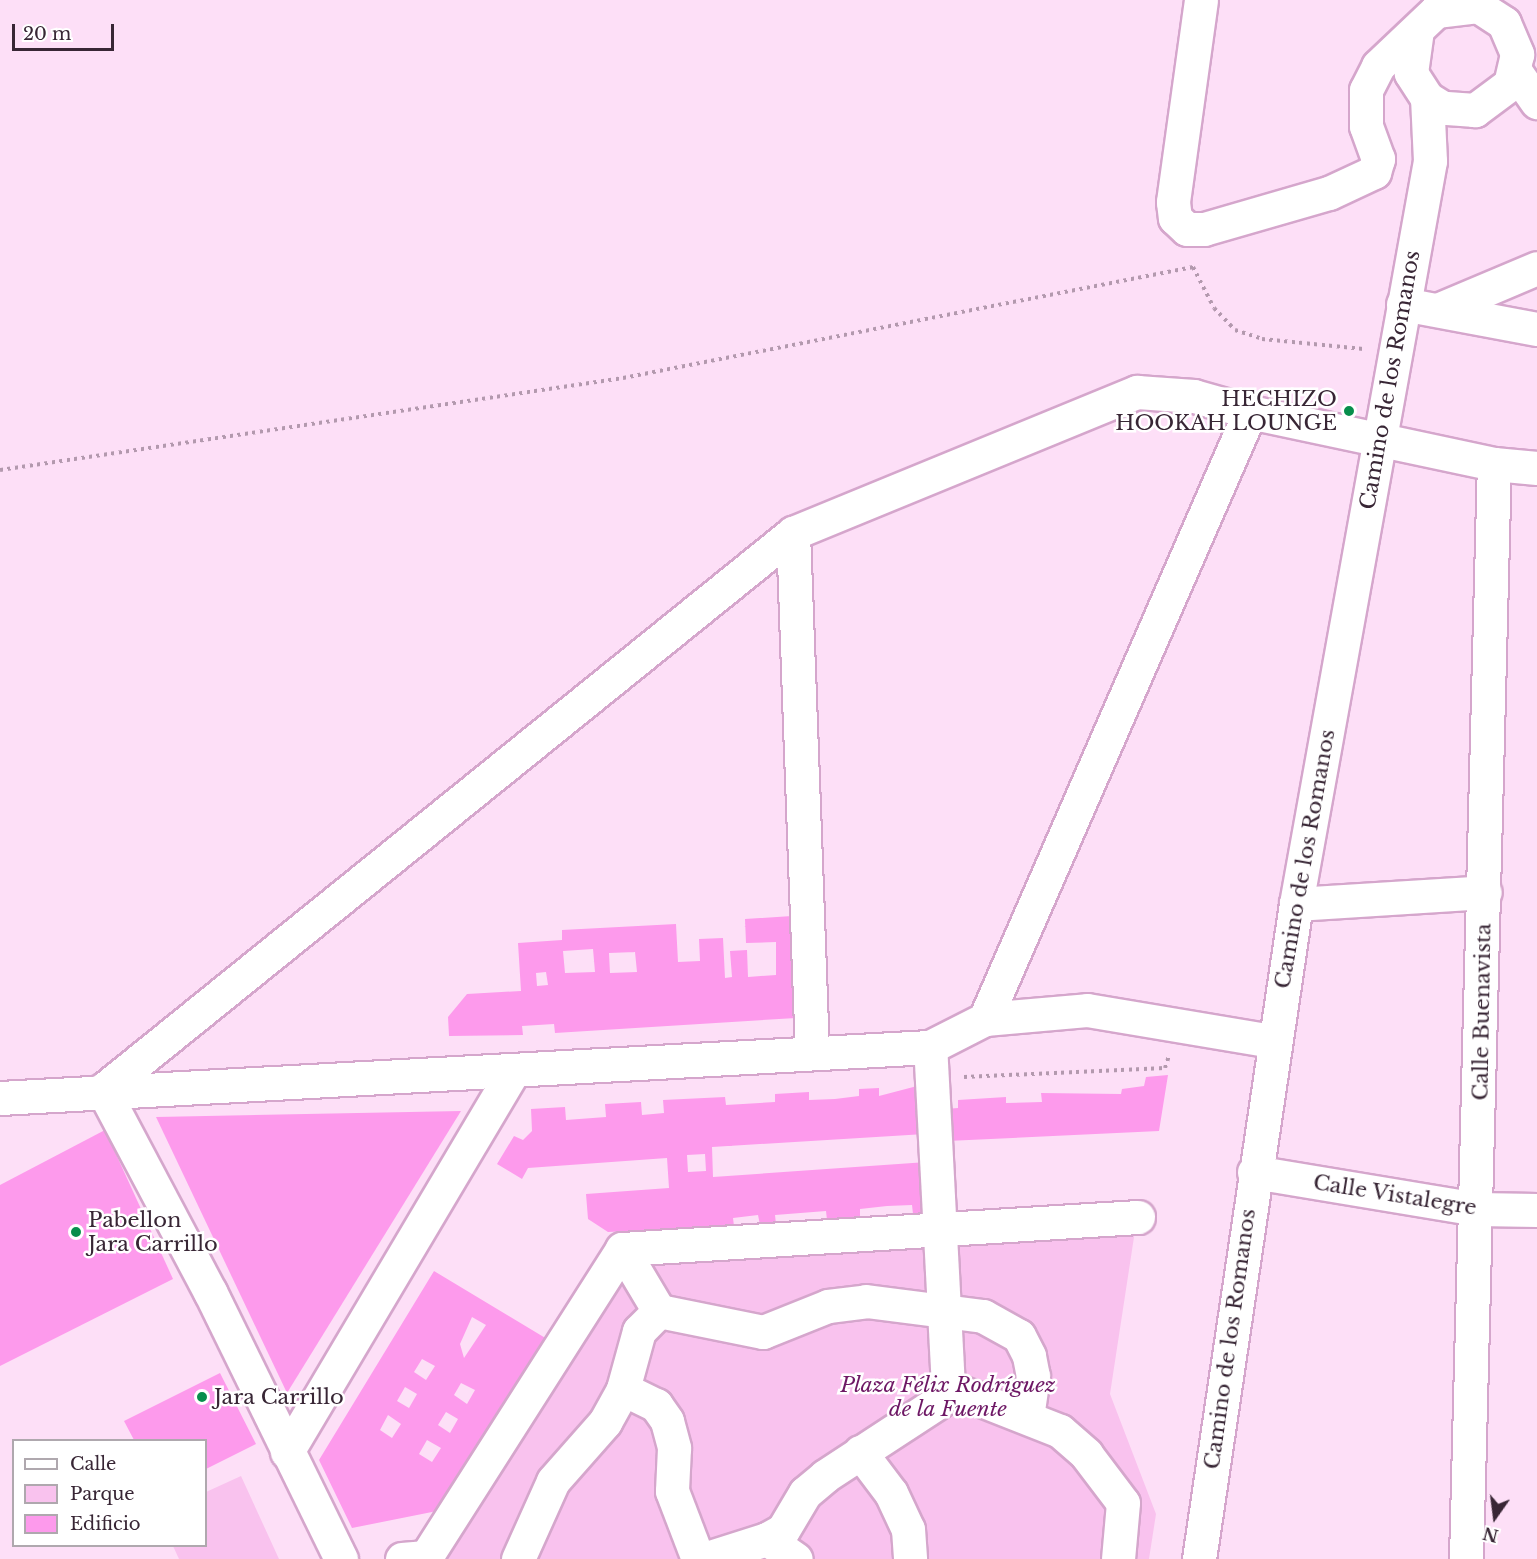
<!DOCTYPE html>
<html>
<head>
<meta charset="utf-8">
<style>
  body { margin:0 }
  #map { position:relative; width:1537px; height:1559px; overflow:hidden; background:#fddff7; font-family:"Libre Baskerville",serif }
  div>[style] { position:absolute }
  .green>* { inset:0; background:#f9c2ee }
  .building>* { inset:0; background:#fd9aec }
  .path>* { height:4px; margin-top:-2px; transform-origin:0; background:repeating-linear-gradient(90deg,#b399ae 0 3px,transparent 0 7.5px) }
  .roads { filter:drop-shadow(2px 0 #d5a6cc) drop-shadow(-2px 0 #d5a6cc) drop-shadow(0 2px #d5a6cc) drop-shadow(0 -2px #d5a6cc) }
  .minor>* { height:33px; margin:-16.5px; padding:0 16.5px; transform-origin:16.5px; border-radius:16.5px; background:#fff }
  .dots>* { width:16px; height:16px; translate:-50% -50%; box-sizing:border-box; border:3px solid #fff; border-radius:50% }
  span { translate:-50% -50%; white-space:nowrap; text-align:center; line-height:1.15; -webkit-text-stroke:5px #fff; paint-order:stroke }
  .street-label { font-size:21px; color:#382635 }
  .poi-label { font-size:21px; color:#382635 }
  .right { translate:-100% -50%; text-align:right }
  .left { translate:0 -50%; text-align:left }
  .park-label { font-size:21px; color:#6e1865; font-style:italic }
  .legend { position:absolute; left:12px; top:1439px; width:195px; height:108px; box-sizing:border-box; background:#fff; border:2px solid #afa8ae; margin:0; padding:8px 10px; list-style:none; font-size:18px; color:#382635 }
  .legend li { display:flex; align-items:center; gap:12px; height:30px }
  .legend b { width:30px; border:2px solid #afa8ae }
  .north { position:absolute; left:1465px; top:1487px; width:60px; height:60px; -webkit-text-stroke:4px #fff; paint-order:stroke; rotate:194deg; font-size:16px; font-weight:700; line-height:24px; text-align:center; color:#382635 }
  .north::after { content:''; display:block; margin:auto; width:21px; height:27px; background:#382635; clip-path:polygon(50% 0,100% 100%,50% 72%,0 100%) }
  .scale { position:absolute; left:12px; top:24px; width:102px; height:27px; box-sizing:border-box; border:3px solid #382635; border-top:0; padding-left:8px; font-size:18px; line-height:21px; white-space:nowrap; color:#382635; -webkit-text-stroke:4px #fff; paint-order:stroke }
</style>
</head>
<body>
<div id="map">
  <div class="green">
    <div style="clip-path:polygon(1136px 1224px,1110px 1394px,1156px 1514px,1149px 1559px,441px 1559px,622px 1249px)"></div>
    <div style="clip-path:polygon(241px 1476px,279px 1559px,179px 1559px,173px 1546px,206px 1546px,206px 1492px)"></div>
  </div>
  <div class="building">
    <div style="clip-path:polygon(evenodd,792px 916px,796px 1018px,555px 1033px,554px 1024px,522px 1026px,523px 1035px,449px 1036px,448px 1017px,467px 994px,521px 991px,518px 943px,562px 940px,562px 930px,676px 924px,678px 962px,700px 961px,699px 939px,723px 938px,725px 978px,732px 977px,730px 951px,747px 950px,748px 977px,776px 975px,776px 942px,746px 943px,745px 919px,792px 916px,593px 949px,595px 972px,565px 973px,563px 951px,593px 949px,792px 916px,635px 952px,637px 972px,610px 973px,609px 953px,635px 952px,792px 916px,546px 972px,548px 985px,537px 986px,536px 973px,546px 972px)"></div>
    <div style="clip-path:polygon(1168px 1075px,1159px 1131px,947px 1141px,945px 1109px,958px 1108px,958px 1100px,1006px 1097px,1006px 1103px,1042px 1102px,1041px 1093px,1121px 1094px,1122px 1089px,1144px 1086px,1146px 1077px)"></div>
    <div style="clip-path:polygon(evenodd,921px 1085px,925px 1134px,712px 1147px,713px 1177px,927px 1162px,930px 1213px,913px 1214px,912px 1205px,887px 1206px,860px 1209px,860px 1217px,827px 1220px,826px 1211px,775px 1215px,776px 1224px,760px 1225px,758px 1215px,733px 1218px,734px 1226px,608px 1232px,588px 1219px,586px 1194px,669px 1188px,667px 1158px,528px 1168px,522px 1179px,497px 1164px,514px 1136px,523px 1140px,532px 1131px,531px 1109px,565px 1107px,566px 1120px,606px 1117px,605px 1104px,641px 1102px,642px 1115px,664px 1113px,663px 1100px,725px 1097px,726px 1105px,775px 1102px,775px 1094px,809px 1092px,809px 1100px,835px 1099px,859px 1096px,859px 1089px,879px 1088px,879px 1096px,921px 1085px,705px 1154px,706px 1171px,688px 1172px,687px 1155px,705px 1154px)"></div>
    <div style="clip-path:polygon(461px 1111px,287px 1393px,156px 1117px)"></div>
    <div style="clip-path:polygon(105px 1130px,173px 1279px,0 1366px,0 1185px)"></div>
    <div style="clip-path:polygon(evenodd,434px 1271px,547px 1339px,442px 1510px,352px 1528px,319px 1460px,434px 1271px,472px 1317px,486px 1325px,464px 1358px,460px 1344px,472px 1317px,434px 1271px,422px 1359px,435px 1366px,426px 1380px,414px 1372px,422px 1359px,434px 1271px,461px 1383px,475px 1390px,467px 1404px,454px 1395px,461px 1383px,434px 1271px,405px 1387px,417px 1394px,409px 1408px,397px 1401px,405px 1387px,434px 1271px,446px 1412px,458px 1419px,450px 1433px,438px 1425px,446px 1412px,434px 1271px,388px 1415px,401px 1424px,392px 1438px,380px 1430px,388px 1415px,434px 1271px,427px 1440px,441px 1448px,432px 1462px,419px 1454px,427px 1440px)"></div>
    <div style="clip-path:polygon(220px 1373px,256px 1444px,206px 1469px,206px 1440px,134px 1440px,124px 1421px)"></div>
  </div>
  <div class="path">
    <div style="left:0;top:470px;width:630px;rotate:-8.4deg"></div>
    <div style="left:623px;top:378px;width:581px;rotate:-11.02deg"></div>
    <div style="left:1193px;top:267px;width:46px;rotate:62.9deg"></div>
    <div style="left:1214px;top:308px;width:30px;rotate:46deg"></div>
    <div style="left:1235px;top:330px;width:28px;rotate:18deg"></div>
    <div style="left:1262px;top:339px;width:102px;rotate:5.6deg"></div>
    <div style="left:964px;top:1077px;width:201px;rotate:-2.6deg"></div>
    <div style="left:1165px;top:1068px;width:13px;rotate:-72deg"></div>
  </div>
  <div class="roads">
    <div class="minor">
      <div style="left:1201px;top:0;width:204px;rotate:97.9deg"></div>
      <div style="left:1173px;top:202px;width:16px;rotate:83deg"></div>
      <div style="left:1175px;top:218px;width:16px;rotate:43deg"></div>
      <div style="left:1187px;top:229px;width:17px"></div>
      <div style="left:1204px;top:229px;width:130px;rotate:-16.1deg"></div>
      <div style="left:1329px;top:193px;width:50px;rotate:-25deg"></div>
      <div style="left:1374px;top:172px;width:14px;rotate:-73deg"></div>
      <div style="left:1378px;top:159px;width:35px;rotate:-110deg"></div>
      <div style="left:1366px;top:126px;width:36px;rotate:-90deg"></div>
      <div style="left:1366px;top:90px;width:27px;rotate:-63deg"></div>
      <div style="left:1378px;top:66px;width:80px;rotate:-43.5deg"></div>
      <div style="left:1436px;top:11px;width:42px;rotate:-6.8deg"></div>
      <div style="left:1478px;top:6px;width:31px;rotate:33deg"></div>
      <div style="left:1504px;top:23px;width:34px;rotate:67deg"></div>
      <div style="left:1517px;top:54px;width:31px;rotate:103deg"></div>
      <div style="left:1510px;top:84px;width:44px;rotate:143.4deg"></div>
      <div style="left:1475px;top:110px;width:32px;rotate:-176deg"></div>
      <div style="left:1443px;top:108px;width:19px;rotate:-148deg"></div>
      <div style="left:1427px;top:98px;width:30px;rotate:-123deg"></div>
      <div style="left:1411px;top:73px;width:43px;rotate:-82.1deg"></div>
      <div style="left:1515px;top:71px;width:38px;rotate:55deg"></div>
      <div style="left:1403px;top:304px;width:136px;rotate:10.6deg"></div>
      <div style="left:1440px;top:309px;width:105px;rotate:-22.9deg"></div>
      <div style="left:793px;top:533px;width:520px;rotate:87.91deg"></div>
      <div style="left:1296px;top:904px;width:189px;rotate:-3.6deg"></div>
      <div style="left:985px;top:1019px;width:662px;rotate:-66.42deg"></div>
      <div style="left:1250px;top:412px;width:249px;rotate:12deg"></div>
      <div style="left:1494px;top:464px;width:43px;rotate:5.3deg"></div>
      <div style="left:0;top:1098px;width:931px;rotate:-3.14deg"></div>
      <div style="left:930px;top:1047px;width:62px;rotate:-27deg"></div>
      <div style="left:985px;top:1019px;width:102px;rotate:-5deg"></div>
      <div style="left:1087px;top:1010px;width:189px;rotate:9.5deg"></div>
      <div style="left:1254px;top:1172px;width:226px;rotate:9.4deg"></div>
      <div style="left:1477px;top:1209px;width:60px;rotate:1deg"></div>
      <div style="left:622px;top:1249px;width:72px;rotate:59.2deg"></div>
      <div style="left:948px;top:1387px;width:120px;rotate:21.4deg"></div>
      <div style="left:1060px;top:1431px;width:35px;rotate:41deg"></div>
      <div style="left:1086px;top:1454px;width:61px;rotate:52.9deg"></div>
      <div style="left:1123px;top:1503px;width:56px;rotate:95.1deg"></div>
      <div style="left:623px;top:1389px;width:37px;rotate:26deg"></div>
      <div style="left:656px;top:1405px;width:19px;rotate:55deg"></div>
      <div style="left:667px;top:1421px;width:28px;rotate:75deg"></div>
      <div style="left:674px;top:1448px;width:43px;rotate:92.7deg"></div>
      <div style="left:672px;top:1491px;width:73px;rotate:69.1deg"></div>
      <div style="left:287px;top:1452px;width:443px;rotate:-59.3deg"></div>
      <div style="left:860px;top:1452px;width:51px;rotate:52.9deg"></div>
      <div style="left:891px;top:1493px;width:40px;rotate:65deg"></div>
      <div style="left:908px;top:1529px;width:30px;rotate:86deg"></div>
      <div style="left:767px;top:1539px;width:18px;rotate:-29deg"></div>
      <div style="left:783px;top:1530px;width:43px;rotate:-59.3deg"></div>
      <div style="left:805px;top:1493px;width:26px;rotate:-40deg"></div>
      <div style="left:825px;top:1476px;width:135px;rotate:-33.2deg"></div>
      <div style="left:938px;top:1402px;width:18px;rotate:-56deg"></div>
      <div style="left:948px;top:1387px;width:340px;rotate:-93deg"></div>
      <div style="left:341px;top:1559px;width:297px;rotate:-116.1deg"></div>
      <div style="left:210px;top:1292px;width:229px;rotate:-117.9deg"></div>
      <div style="left:103px;top:1090px;width:887px;rotate:-38.91deg"></div>
      <div style="left:793px;top:533px;width:372px;rotate:-22.3deg"></div>
      <div style="left:1137px;top:392px;width:57px;rotate:4deg"></div>
      <div style="left:1194px;top:396px;width:58px;rotate:15.9deg"></div>
      <div style="left:402px;top:1559px;width:24px;rotate:-5deg"></div>
      <div style="left:426px;top:1557px;width:365px;rotate:-57.5deg"></div>
      <div style="left:622px;top:1249px;width:517px;rotate:-3.55deg"></div>
      <div style="left:518px;top:1559px;width:85px;rotate:-65.8deg"></div>
      <div style="left:553px;top:1481px;width:79px;rotate:-48.6deg"></div>
      <div style="left:605px;top:1422px;width:38px;rotate:-61deg"></div>
      <div style="left:623px;top:1389px;width:60px;rotate:-74.6deg"></div>
      <div style="left:639px;top:1331px;width:28px;rotate:-45deg"></div>
      <div style="left:659px;top:1311px;width:106px;rotate:11.4deg"></div>
      <div style="left:763px;top:1332px;width:70px;rotate:-21.8deg"></div>
      <div style="left:828px;top:1306px;width:38px;rotate:-7deg"></div>
      <div style="left:866px;top:1301px;width:118px;rotate:7.3deg"></div>
      <div style="left:983px;top:1316px;width:41px;rotate:29.1deg"></div>
      <div style="left:1019px;top:1336px;width:22px;rotate:63deg"></div>
      <div style="left:1029px;top:1356px;width:20px;rotate:79deg"></div>
      <div style="left:1033px;top:1376px;width:41px;rotate:98.3deg"></div>
      <div style="left:704px;top:1559px;width:66px;rotate:-17.6deg"></div>
      <div style="left:767px;top:1539px;width:35px;rotate:35deg"></div>
      <div style="left:1199px;top:1559px;width:662px;rotate:-81.58deg"></div>
      <div style="left:1296px;top:904px;width:755px;rotate:-79.78deg"></div>
      <div style="left:1430px;top:161px;width:63px;rotate:-92.7deg"></div>
      <div style="left:1466px;top:1559px;width:1095px;rotate:-88.54deg"></div>
    </div>
  </div>
  <div class="dots">
    <div style="left:1349px;top:411px;background:#088e4c"></div>
    <div style="left:76px;top:1232px;background:#088e4c"></div>
    <div style="left:202px;top:1397px;background:#088e4c"></div>
  </div>
  <div class="street-label">
    <span style="left:1390px;top:380px;rotate:-80deg">Camino de los Romanos</span>
    <span style="left:1305px;top:859px;rotate:-80deg">Camino de los Romanos</span>
    <span style="left:1482px;top:1012px;rotate:-89deg">Calle Buenavista</span>
    <span style="left:1395px;top:1195px;rotate:9deg">Calle Vistalegre</span>
    <span style="left:1230px;top:1339px;rotate:-82deg">Camino de los Romanos</span>
  </div>
  <div class="poi-label">
    <span class="right" style="left:1337px;top:411px">HECHIZO<br>HOOKAH LOUNGE</span>
    <span class="left" style="left:88px;top:1232px">Pabellon<br>Jara Carrillo</span>
    <span class="left" style="left:214px;top:1397px">Jara Carrillo</span>
  </div>
  <div class="park-label">
    <span style="left:948px;top:1397px">Plaza Félix Rodríguez<br>de la Fuente</span>
  </div>
  <ul class="legend">
  <li><b style="height:8px;background:#fff"></b>Calle</li>
  <li><b style="height:16px;background:#f9c2ee"></b>Parque</li>
  <li><b style="height:16px;background:#fd9aec"></b>Edificio</li>
  </ul>
  <div class="north">N</div>
  <div class="scale">20 m</div>
</div>
</body>
</html>
